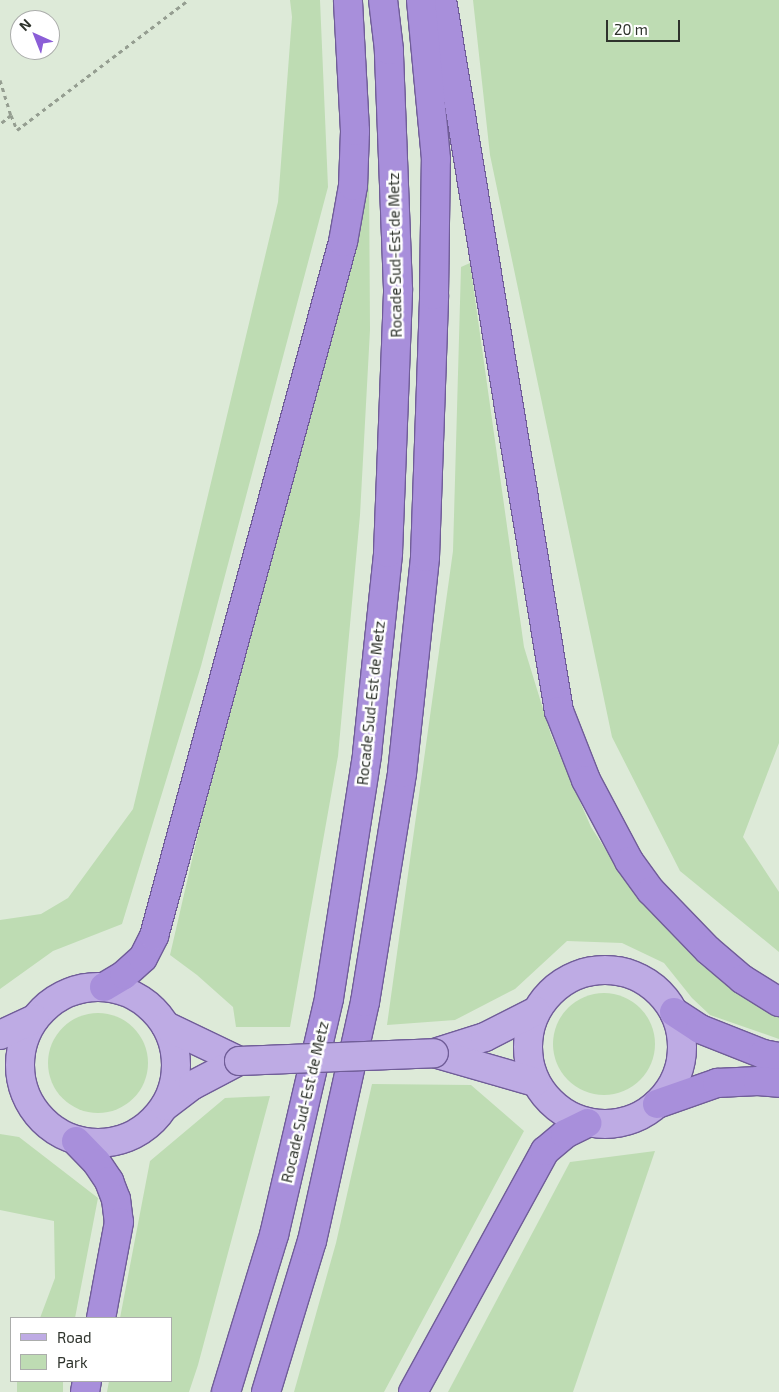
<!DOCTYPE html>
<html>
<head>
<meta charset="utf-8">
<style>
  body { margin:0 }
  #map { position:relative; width:779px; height:1392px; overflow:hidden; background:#ddead8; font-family:"Exo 2",sans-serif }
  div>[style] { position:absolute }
  .green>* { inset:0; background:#bedcb3; transform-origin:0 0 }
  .round { border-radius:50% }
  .path>* { height:3px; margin-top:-1.5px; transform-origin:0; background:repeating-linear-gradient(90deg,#959e91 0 4px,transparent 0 8px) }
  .roads { filter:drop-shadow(1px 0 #705d98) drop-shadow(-1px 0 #705d98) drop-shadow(0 1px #705d98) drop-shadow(0 -1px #705d98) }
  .primary>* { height:28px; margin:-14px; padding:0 14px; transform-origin:14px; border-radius:14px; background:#beabe4 }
  .primary>.ring { margin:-14px; padding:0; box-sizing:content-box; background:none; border:28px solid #beabe4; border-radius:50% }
  .trunk>* { height:28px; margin:-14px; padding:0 14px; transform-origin:14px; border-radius:14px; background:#a88fdb }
  .bridges { filter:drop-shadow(1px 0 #705d98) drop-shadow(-1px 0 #705d98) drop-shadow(0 1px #705d98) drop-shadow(0 -1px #705d98) }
  .primary-bridge>* { height:28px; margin:-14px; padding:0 14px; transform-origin:14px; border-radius:14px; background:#beabe4 }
  span { translate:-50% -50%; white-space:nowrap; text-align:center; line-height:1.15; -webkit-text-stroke:5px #fff; paint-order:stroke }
  .street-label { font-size:15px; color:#2e332c }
  .legend { position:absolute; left:10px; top:1317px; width:162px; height:65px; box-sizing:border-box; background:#fff; border:1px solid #abadab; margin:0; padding:6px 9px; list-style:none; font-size:15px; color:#2e332c }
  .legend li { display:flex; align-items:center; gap:10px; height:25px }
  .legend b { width:25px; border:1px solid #abadab }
  .north { position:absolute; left:10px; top:10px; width:50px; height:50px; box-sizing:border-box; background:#fff; border:1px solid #abadab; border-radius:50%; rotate:316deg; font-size:14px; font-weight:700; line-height:20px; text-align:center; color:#2e332c }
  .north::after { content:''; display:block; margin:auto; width:18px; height:22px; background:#8b5ed7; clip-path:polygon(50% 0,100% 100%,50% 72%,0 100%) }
  .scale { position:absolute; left:606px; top:20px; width:74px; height:22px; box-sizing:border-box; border:2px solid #2e332c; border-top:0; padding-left:6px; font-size:15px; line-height:18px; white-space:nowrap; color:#2e332c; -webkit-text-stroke:4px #fff; paint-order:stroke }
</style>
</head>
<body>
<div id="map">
  <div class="green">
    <div style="clip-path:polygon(290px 0,320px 0,328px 187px,201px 666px,122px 924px,53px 951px,0 989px,0 920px,41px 914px,68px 898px,133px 809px,278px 202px,292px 17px)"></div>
    <div style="clip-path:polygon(473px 0,779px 0,779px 743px,743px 837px,779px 892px,779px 952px,680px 871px,612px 737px,490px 155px)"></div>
    <div style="clip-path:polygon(369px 174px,370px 330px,360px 515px,338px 756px,290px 1027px,236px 1027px,233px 1007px,197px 975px,170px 955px,201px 821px,328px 353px)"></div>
    <div style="clip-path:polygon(470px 263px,524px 647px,551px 735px,591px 827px,637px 898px,699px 963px,735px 991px,779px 1014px,779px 1039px,710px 1015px,692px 998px,664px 963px,622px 943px,567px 941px,515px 989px,455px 1020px,387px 1025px,453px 551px,461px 267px)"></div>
    <div class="round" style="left:553px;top:993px;width:102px;height:102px"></div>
    <div class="round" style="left:48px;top:1013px;width:100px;height:100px"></div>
    <div style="clip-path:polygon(372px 1084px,471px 1085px,524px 1131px,384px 1392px,294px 1392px,336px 1243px)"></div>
    <div style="clip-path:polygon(270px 1096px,198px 1365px,189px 1392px,107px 1392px,109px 1381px,171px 1381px,171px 1318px,120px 1318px,150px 1161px,225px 1098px)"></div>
    <div style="clip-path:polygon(0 1134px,19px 1137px,98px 1198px,75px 1318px,40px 1318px,55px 1278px,54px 1221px,0 1210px)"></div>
    <div style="clip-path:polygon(655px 1151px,573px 1392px,448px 1392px,570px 1162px)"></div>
    <div style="left:17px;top:1381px;width:46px;height:12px"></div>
  </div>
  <div class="path">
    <div style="left:0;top:80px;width:37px;rotate:73deg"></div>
    <div style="left:11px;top:115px;width:14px;rotate:141deg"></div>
    <div style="left:11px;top:115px;width:16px;rotate:68deg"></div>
    <div style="left:17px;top:130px;width:215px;rotate:-37.2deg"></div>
  </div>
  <div class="roads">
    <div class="primary">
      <div class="ring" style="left:528px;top:970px;width:126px;height:126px"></div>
      <div class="ring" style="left:20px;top:987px;width:128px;height:128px"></div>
      <div style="left:166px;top:1026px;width:81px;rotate:25.6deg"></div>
      <div style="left:0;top:1035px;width:38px;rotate:-25deg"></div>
      <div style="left:434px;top:1053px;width:53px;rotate:-17.4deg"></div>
      <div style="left:485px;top:1037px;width:57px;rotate:-27deg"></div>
      <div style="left:434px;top:1053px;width:105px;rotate:16deg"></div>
      <div style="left:165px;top:1106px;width:35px;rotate:-37deg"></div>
      <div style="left:193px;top:1085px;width:52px;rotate:-27.6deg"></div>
    </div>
    <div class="trunk">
      <div style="left:442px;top:0;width:721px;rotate:80.66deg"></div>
      <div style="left:559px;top:711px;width:74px;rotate:68.6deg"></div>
      <div style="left:586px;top:780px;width:92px;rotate:62deg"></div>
      <div style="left:629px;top:861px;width:37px;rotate:54deg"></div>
      <div style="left:651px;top:891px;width:82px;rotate:46deg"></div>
      <div style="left:708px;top:950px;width:45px;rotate:40.5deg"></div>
      <div style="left:742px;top:979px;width:44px;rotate:31.9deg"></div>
      <div style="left:104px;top:987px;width:23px;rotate:-31deg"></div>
      <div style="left:124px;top:975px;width:25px;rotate:-42deg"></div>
      <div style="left:143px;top:958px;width:25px;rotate:-63deg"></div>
      <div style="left:154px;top:936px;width:719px;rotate:-74.77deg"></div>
      <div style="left:343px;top:242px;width:57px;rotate:-79.9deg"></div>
      <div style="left:353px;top:186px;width:55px;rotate:-87.9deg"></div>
      <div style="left:355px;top:131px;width:131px;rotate:-93.1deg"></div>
      <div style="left:674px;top:1012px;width:31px;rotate:33deg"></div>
      <div style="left:700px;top:1029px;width:68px;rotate:21.6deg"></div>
      <div style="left:763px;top:1054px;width:16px;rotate:11deg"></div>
      <div style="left:657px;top:1104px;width:64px;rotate:-19.3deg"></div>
      <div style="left:717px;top:1083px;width:41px;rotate:-2.8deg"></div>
      <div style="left:758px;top:1081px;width:21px;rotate:5deg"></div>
      <div style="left:76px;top:1141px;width:30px;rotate:46deg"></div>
      <div style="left:97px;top:1163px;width:22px;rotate:56deg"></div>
      <div style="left:109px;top:1181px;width:19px;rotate:69deg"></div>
      <div style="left:116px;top:1199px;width:23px;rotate:83deg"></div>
      <div style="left:119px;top:1222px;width:98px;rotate:100.6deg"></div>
      <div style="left:85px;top:1392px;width:11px;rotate:-80deg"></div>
      <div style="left:226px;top:1392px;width:164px;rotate:-73deg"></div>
      <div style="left:274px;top:1235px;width:243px;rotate:-76.9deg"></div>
      <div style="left:329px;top:998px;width:247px;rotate:-81.1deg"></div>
      <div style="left:367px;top:754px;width:202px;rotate:-84deg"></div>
      <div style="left:388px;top:553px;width:264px;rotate:-87.8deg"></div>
      <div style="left:398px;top:289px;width:239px;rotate:-92.2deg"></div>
      <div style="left:389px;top:50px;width:50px;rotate:-96.8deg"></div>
      <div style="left:266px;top:1392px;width:158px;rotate:-73.1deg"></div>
      <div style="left:312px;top:1241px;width:245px;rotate:-77.5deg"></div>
      <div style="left:365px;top:1002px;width:232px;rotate:-80.8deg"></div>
      <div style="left:402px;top:773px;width:217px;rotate:-83.9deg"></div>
      <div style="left:425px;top:557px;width:262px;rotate:-88deg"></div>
      <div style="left:434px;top:295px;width:136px;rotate:-89.2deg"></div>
      <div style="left:436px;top:159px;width:160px;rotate:-95.4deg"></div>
      <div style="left:413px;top:1392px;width:275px;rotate:-61.3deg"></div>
      <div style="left:545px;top:1151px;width:26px;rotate:-40deg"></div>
      <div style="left:565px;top:1134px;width:25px;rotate:-26deg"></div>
    </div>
  </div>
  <div class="bridges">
    <div class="primary-bridge">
      <div style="left:239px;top:1061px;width:195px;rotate:-2.3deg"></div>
    </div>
  </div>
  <div class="street-label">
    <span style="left:395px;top:255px;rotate:-91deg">Rocade Sud-Est de Metz</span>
    <span style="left:371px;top:703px;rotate:-84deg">Rocade Sud-Est de Metz</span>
    <span style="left:305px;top:1102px;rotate:-77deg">Rocade Sud-Est de Metz</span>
  </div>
  <ul class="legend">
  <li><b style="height:6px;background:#beabe4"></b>Road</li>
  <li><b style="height:14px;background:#bedcb3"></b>Park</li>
  </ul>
  <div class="north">N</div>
  <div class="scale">20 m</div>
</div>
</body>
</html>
